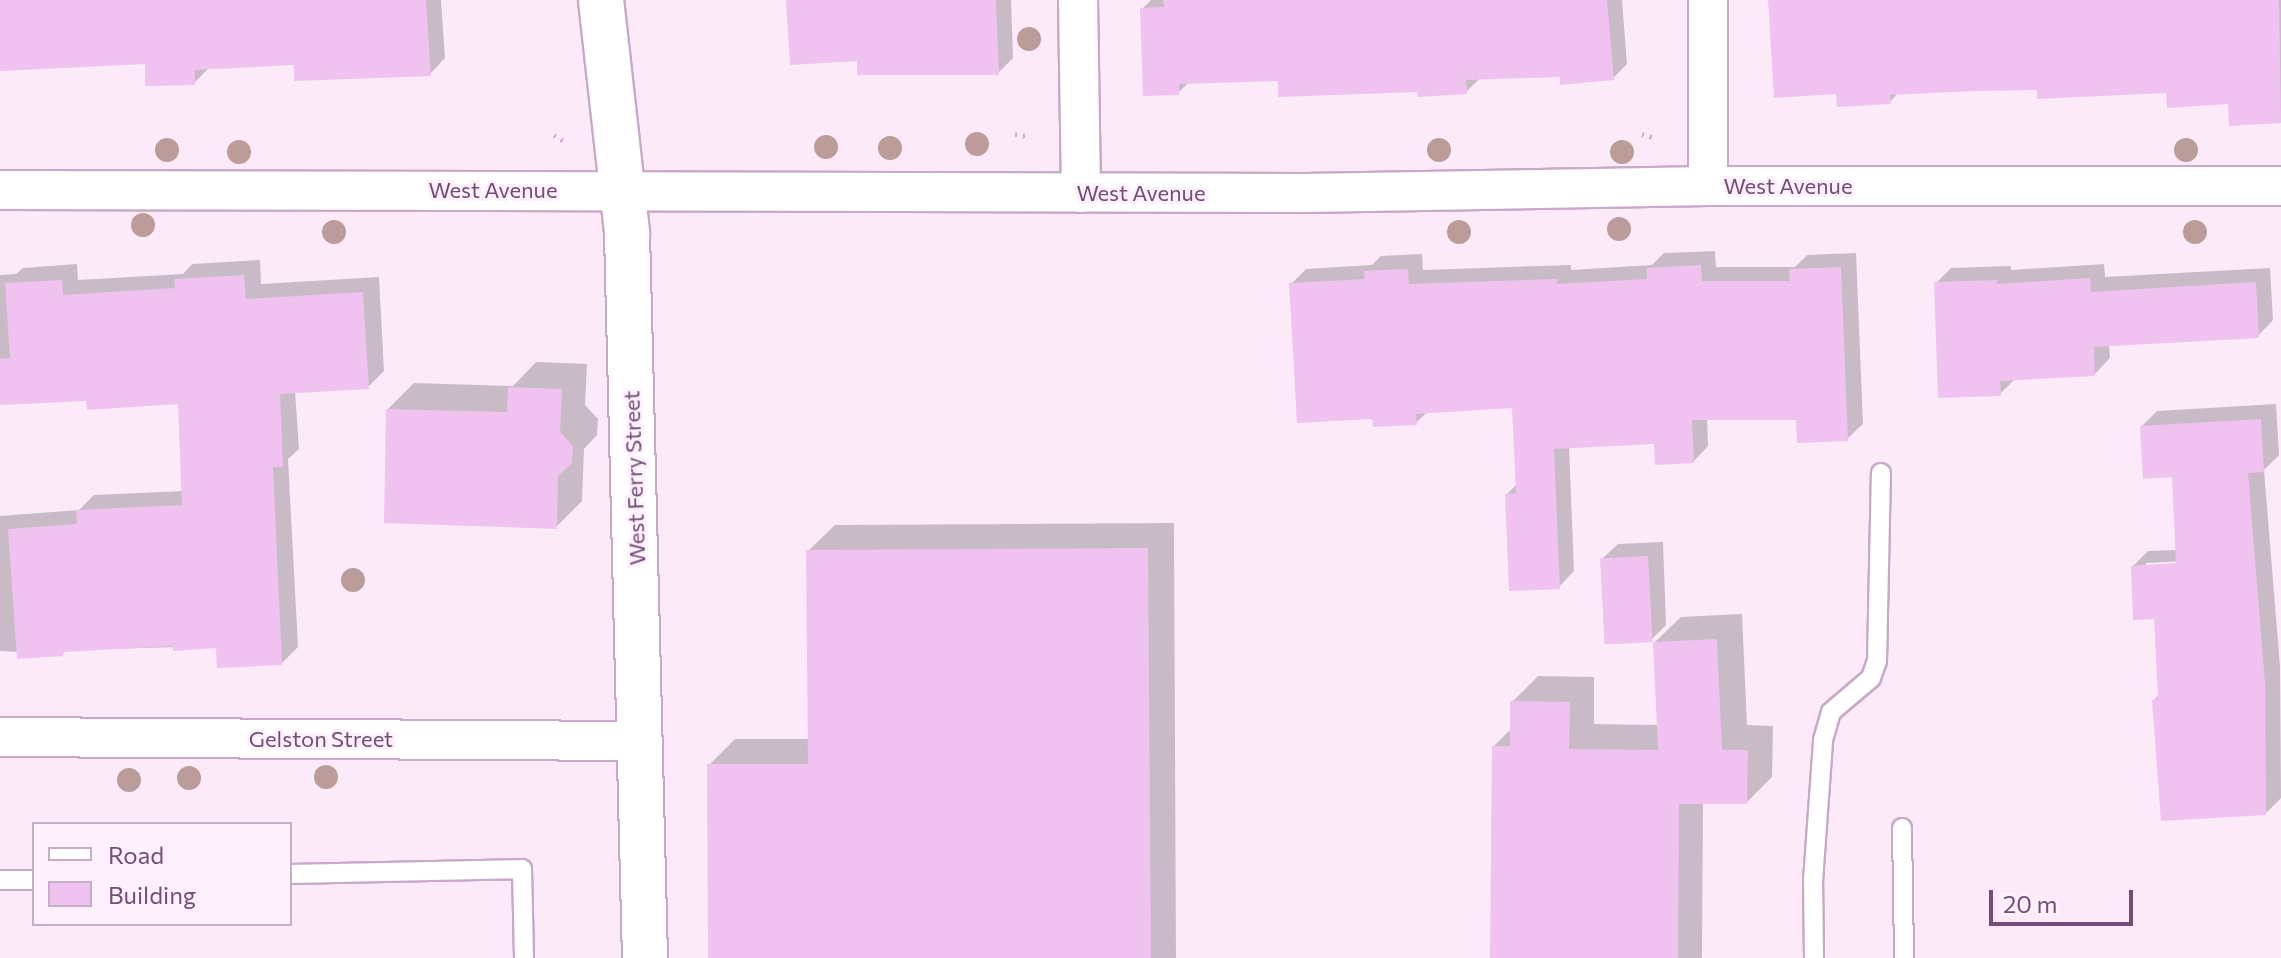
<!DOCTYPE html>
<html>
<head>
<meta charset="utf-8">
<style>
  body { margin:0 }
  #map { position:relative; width:2281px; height:958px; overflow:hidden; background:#fceaf8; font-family:Commissioner,sans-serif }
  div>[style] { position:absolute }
  .shadow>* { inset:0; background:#0003 }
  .building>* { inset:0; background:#efc2f0; transform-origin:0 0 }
  .path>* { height:5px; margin-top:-2.5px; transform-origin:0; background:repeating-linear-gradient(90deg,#d4a5d6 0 2px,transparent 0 8px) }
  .roads { filter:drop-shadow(2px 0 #c8aac8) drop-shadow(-2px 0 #c8aac8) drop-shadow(0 2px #c8aac8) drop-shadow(0 -2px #c8aac8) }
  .service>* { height:18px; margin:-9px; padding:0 9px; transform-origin:9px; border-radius:9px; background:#fff }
  .minor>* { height:38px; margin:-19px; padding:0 19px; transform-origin:19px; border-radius:19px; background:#fff }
  .tertiary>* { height:44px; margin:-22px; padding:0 22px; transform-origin:22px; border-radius:22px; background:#fff }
  .trees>* { width:24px; height:24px; margin:-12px; border-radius:50%; background:#bc9c99 }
  span { translate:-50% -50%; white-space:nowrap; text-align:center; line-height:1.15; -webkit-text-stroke:6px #fef0fc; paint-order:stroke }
  .street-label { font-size:22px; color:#734d76 }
  .legend { position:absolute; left:32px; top:822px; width:260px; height:104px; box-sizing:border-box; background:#fef0fc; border:2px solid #c6afc6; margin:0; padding:10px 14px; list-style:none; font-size:24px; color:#734d76 }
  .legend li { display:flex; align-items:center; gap:16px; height:40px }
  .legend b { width:40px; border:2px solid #c6afc6 }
  .scale { position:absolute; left:1989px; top:890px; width:144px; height:36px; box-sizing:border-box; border:4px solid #734d76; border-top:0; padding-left:10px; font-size:24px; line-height:28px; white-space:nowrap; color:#734d76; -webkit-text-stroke:6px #fef0fc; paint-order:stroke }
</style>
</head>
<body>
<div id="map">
  <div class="shadow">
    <div style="clip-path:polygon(0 0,441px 0,445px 58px,430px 74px,296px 62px,210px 67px,194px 83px,147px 62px,0 69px)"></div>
    <div style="clip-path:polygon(788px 0,1011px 0,1013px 58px,998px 73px,859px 59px)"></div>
    <div style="clip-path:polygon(1151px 0,1622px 0,1627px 64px,1613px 78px,1562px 74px,1480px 78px,1466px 92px,1280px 79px,1190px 81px,1178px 93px,1142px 9px)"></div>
    <div style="clip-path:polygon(1770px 0,2281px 0,2281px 121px,2231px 124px,2230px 102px,2168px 91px,2039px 88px,1898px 93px,1890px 102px,1838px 92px)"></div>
    <div style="clip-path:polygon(1715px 251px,1716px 267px,1795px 267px,1807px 255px,1856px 253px,1863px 424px,1847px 439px,1797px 418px,1707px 418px,1708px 446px,1693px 462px,1656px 442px,1569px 446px,1574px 571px,1559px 587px,1507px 494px,1518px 483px,1514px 406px,1428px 411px,1416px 423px,1374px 417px,1291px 284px,1306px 269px,1372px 265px,1381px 256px,1422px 254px,1423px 270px,1571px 265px,1571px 270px,1652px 265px,1664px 253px)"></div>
    <div style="clip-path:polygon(260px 260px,261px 284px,379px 277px,384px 371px,368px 387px,295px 391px,299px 449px,288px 459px,298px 647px,282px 663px,218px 646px,67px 650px,62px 654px,0 651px,0 516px,79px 510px,94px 495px,183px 491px,180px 402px,88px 399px,0 403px,0 275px,16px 274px,23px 268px,77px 264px,78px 280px,183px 274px,192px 264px)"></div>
    <div style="clip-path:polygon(2104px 264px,2105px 277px,2270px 268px,2273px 320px,2258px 336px,2109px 344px,2110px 358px,2095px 374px,2016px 378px,2000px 394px,1936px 283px,1951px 268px,2011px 266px,2011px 270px)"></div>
    <div style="clip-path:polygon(536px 362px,587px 364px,585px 405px,598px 419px,597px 435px,584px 449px,582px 501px,556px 527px,388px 409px,414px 383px,513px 386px)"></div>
    <div style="clip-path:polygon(evenodd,2276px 404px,2279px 455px,2264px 470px,2280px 666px,2281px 798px,2266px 813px,2154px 700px,2160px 694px,2156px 617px,2133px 566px,2148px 551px,2177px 550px,2174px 475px,2142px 426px,2157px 411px,2276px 404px,2185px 561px,2186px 565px,2146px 567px,2146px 563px,2185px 561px)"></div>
    <div style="clip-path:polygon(1174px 523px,1176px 958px,710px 958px,709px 765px,735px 739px,809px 739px,808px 551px,835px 525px)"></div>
    <div style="clip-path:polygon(1663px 542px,1666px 625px,1651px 640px,1602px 559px,1618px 544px)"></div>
    <div style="clip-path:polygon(1742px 614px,1747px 725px,1773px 726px,1772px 777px,1747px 802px,1703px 802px,1702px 958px,1492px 958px,1494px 746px,1512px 728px,1512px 702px,1538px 676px,1594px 677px,1594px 724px,1659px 725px,1655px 642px,1681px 617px)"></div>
  </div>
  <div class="building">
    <div style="clip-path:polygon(0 0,426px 0,431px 76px,294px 81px,294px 65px,195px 70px,195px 85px,145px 86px,145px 64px,0 71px)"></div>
    <div style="clip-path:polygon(786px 0,996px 0,999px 75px,857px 75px,857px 61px,790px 65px)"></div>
    <div style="clip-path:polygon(1163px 0,1607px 0,1614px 80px,1560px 85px,1560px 77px,1466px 80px,1467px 94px,1418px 97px,1417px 92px,1278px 97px,1278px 81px,1179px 84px,1179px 95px,1143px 96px,1140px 8px,1164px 7px)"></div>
    <div style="clip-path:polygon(1768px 0,2279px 0,2281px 123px,2229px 126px,2228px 104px,2167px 108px,2166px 93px,2037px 99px,2037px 90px,1974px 91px,1890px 95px,1891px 104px,1837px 107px,1836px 94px,1774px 98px)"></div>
    <div style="clip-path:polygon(1701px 265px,1702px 281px,1790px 281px,1789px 269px,1841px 267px,1848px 441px,1797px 443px,1796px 420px,1692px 420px,1694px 463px,1655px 465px,1654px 444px,1554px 449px,1560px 589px,1509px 591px,1505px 494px,1516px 493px,1512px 408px,1416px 414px,1417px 425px,1373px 427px,1372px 419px,1297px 423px,1289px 283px,1365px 279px,1364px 271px,1408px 269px,1409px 284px,1557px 279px,1557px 284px,1647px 279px,1647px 268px)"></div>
    <div style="clip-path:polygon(244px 275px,246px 299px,363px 292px,369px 389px,280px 394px,283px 467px,273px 467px,282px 665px,217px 668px,216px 648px,173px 651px,173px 646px,63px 652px,63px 656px,17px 659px,8px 529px,77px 524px,76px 510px,182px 505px,178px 404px,87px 410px,86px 401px,0 405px,0 359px,10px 358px,5px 283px,62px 280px,63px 295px,175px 288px,174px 279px)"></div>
    <div style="clip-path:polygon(2090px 278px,2091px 292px,2256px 282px,2259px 338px,2094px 347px,2095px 376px,2000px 381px,2001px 396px,1938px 398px,1934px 282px,1997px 280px,1997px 284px)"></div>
    <div style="clip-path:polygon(508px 387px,562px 389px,560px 432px,573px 446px,572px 463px,558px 476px,557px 529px,384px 523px,386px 409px,507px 412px)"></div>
    <div style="clip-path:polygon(2261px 419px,2264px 472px,2248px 473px,2265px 683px,2266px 815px,2161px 821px,2152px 700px,2158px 699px,2154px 619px,2133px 620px,2131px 566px,2176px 563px,2172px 477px,2143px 479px,2140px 426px)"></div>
    <div style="clip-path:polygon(1148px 548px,1151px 958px,708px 958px,707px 764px,808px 764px,806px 550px)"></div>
    <div style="left:1648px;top:556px;width:86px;height:48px;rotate:87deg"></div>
    <div style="clip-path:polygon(1717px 639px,1722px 750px,1748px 750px,1747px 804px,1679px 804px,1678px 958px,1490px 958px,1492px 746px,1510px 746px,1510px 701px,1570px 702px,1569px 749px,1658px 750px,1653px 642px)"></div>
  </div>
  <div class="path">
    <div style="left:1015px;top:134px;width:16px;rotate:11deg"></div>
    <div style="left:1642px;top:134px;width:14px;rotate:17deg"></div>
    <div style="left:554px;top:135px;width:13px;rotate:32deg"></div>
  </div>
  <div class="roads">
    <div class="service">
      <div style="left:1902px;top:828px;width:130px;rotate:89.1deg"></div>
      <div style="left:290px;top:874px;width:232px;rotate:-1.2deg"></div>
      <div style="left:522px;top:869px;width:89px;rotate:88.7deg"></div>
      <div style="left:0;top:880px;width:34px"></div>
      <div style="left:1814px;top:958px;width:77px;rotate:-90.7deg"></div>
      <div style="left:1813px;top:881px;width:141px;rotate:-85.9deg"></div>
      <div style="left:1823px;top:740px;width:29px;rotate:-74deg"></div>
      <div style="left:1831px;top:712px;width:52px;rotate:-40.4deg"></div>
      <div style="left:1871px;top:678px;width:18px;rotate:-71deg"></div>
      <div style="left:1877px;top:661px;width:188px;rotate:-88.8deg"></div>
    </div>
    <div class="minor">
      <div style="left:1078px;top:0;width:193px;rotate:89.1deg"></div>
      <div style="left:1708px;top:186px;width:186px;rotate:-90deg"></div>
      <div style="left:0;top:190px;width:1305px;rotate:0.13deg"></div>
      <div style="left:1305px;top:193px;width:403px;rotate:-1deg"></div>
      <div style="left:1708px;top:186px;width:573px"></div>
      <div style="left:0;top:737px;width:642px;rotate:0.36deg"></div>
    </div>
    <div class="tertiary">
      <div style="left:601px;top:0;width:234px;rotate:83.6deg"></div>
      <div style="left:627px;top:233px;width:725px;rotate:88.58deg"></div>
    </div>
  </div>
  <div class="trees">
    <div style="left:1029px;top:39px"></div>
    <div style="left:977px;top:144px"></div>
    <div style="left:826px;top:147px"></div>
    <div style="left:890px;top:148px"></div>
    <div style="left:167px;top:150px"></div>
    <div style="left:1439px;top:150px"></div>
    <div style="left:2186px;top:150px"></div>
    <div style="left:239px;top:152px"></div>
    <div style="left:1622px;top:152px"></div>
    <div style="left:143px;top:225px"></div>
    <div style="left:1619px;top:229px"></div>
    <div style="left:334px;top:232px"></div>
    <div style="left:1459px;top:232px"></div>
    <div style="left:2195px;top:232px"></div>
    <div style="left:353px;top:580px"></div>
    <div style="left:326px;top:777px"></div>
    <div style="left:189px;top:778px"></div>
    <div style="left:129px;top:780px"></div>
  </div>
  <div class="street-label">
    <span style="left:1788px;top:186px">West Avenue</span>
    <span style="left:493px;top:190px">West Avenue</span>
    <span style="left:1141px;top:193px">West Avenue</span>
    <span style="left:634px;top:478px;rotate:-92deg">West Ferry Street</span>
    <span style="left:321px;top:739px">Gelston Street</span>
  </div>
  <ul class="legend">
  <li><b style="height:10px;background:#fff"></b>Road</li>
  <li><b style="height:22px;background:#efc2f0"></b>Building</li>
  </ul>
  <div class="scale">20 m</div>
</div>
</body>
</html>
